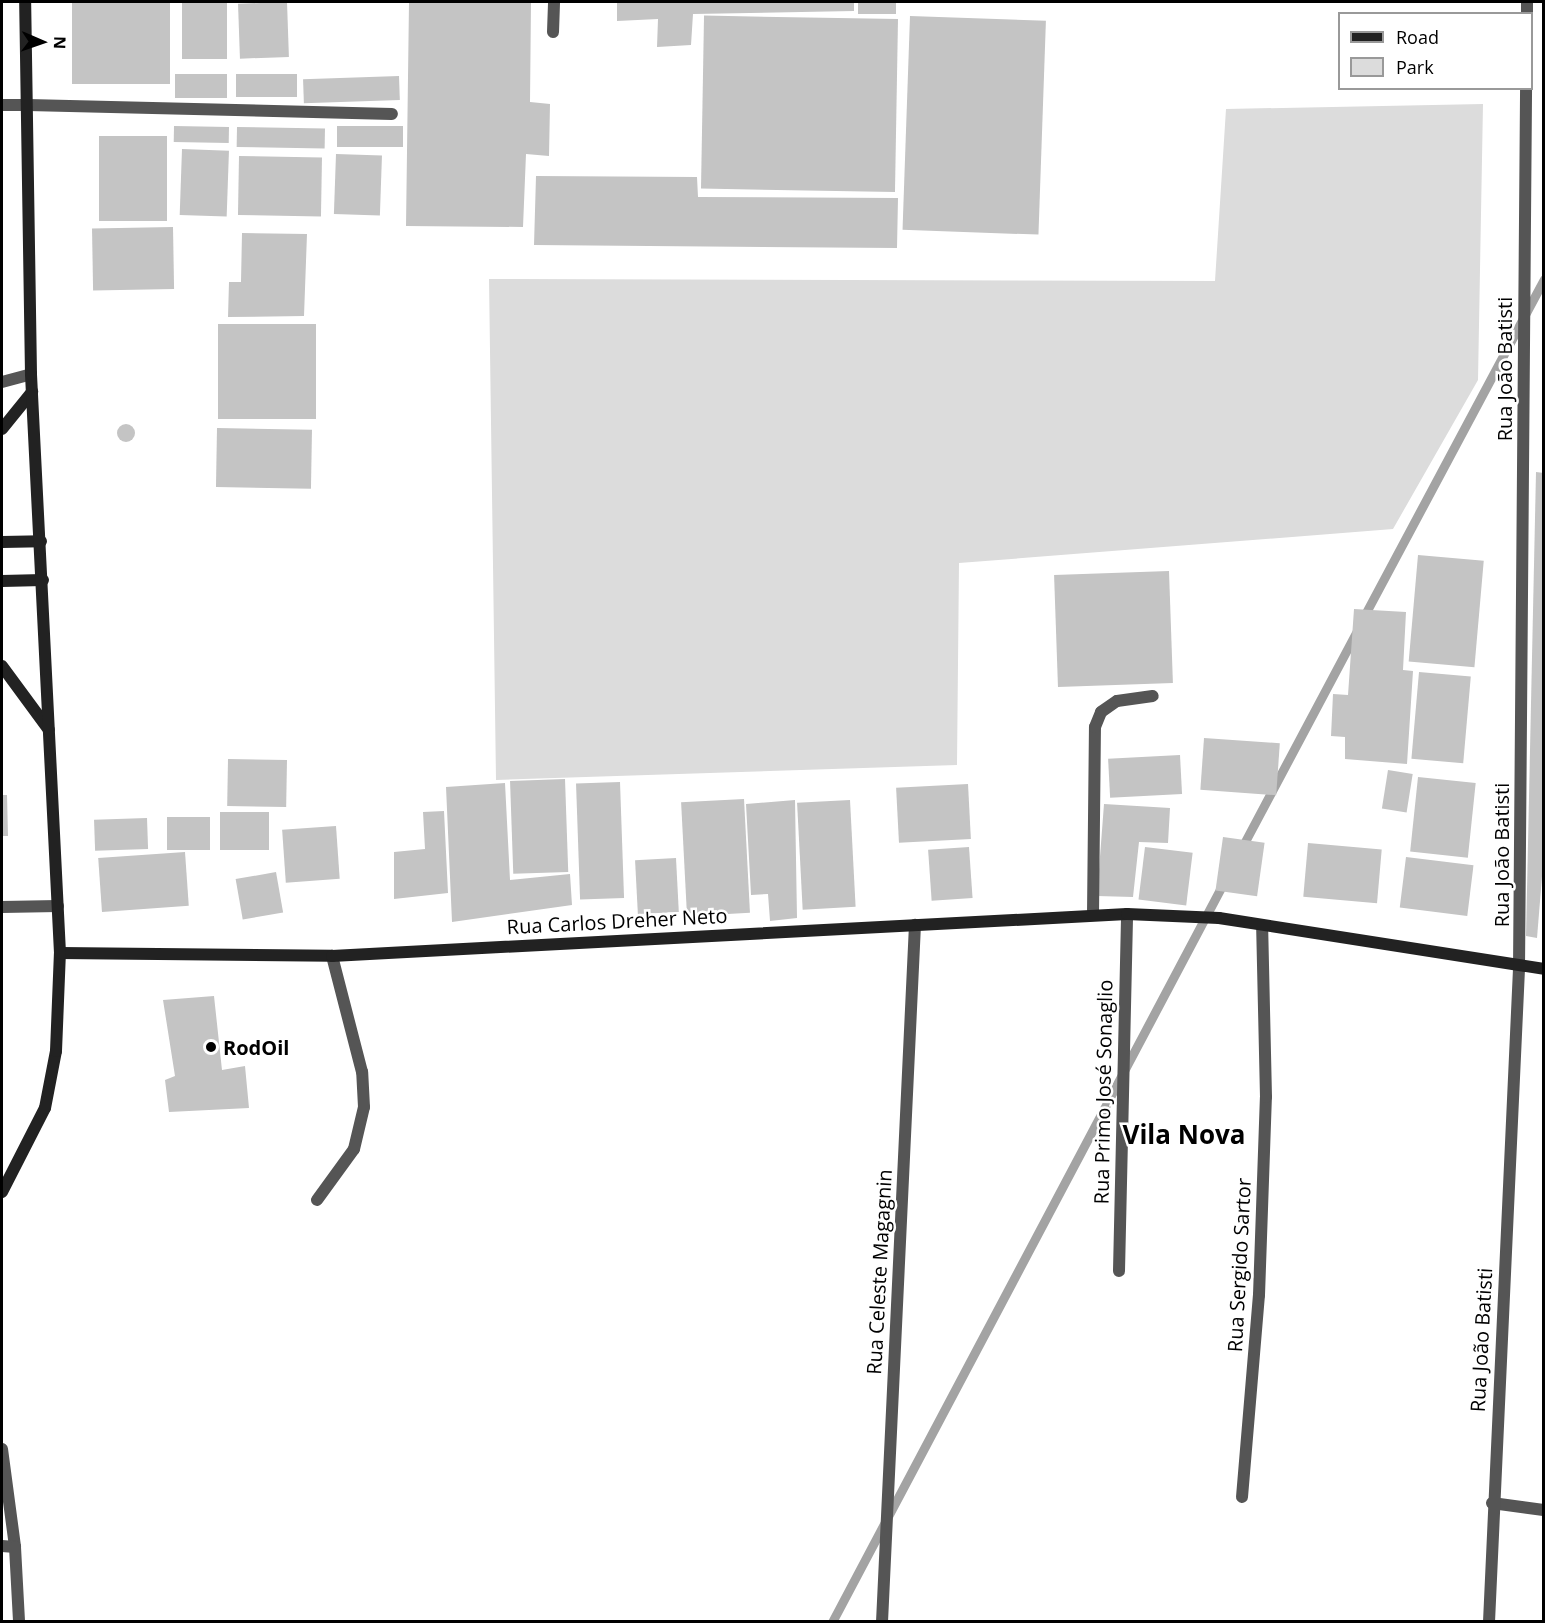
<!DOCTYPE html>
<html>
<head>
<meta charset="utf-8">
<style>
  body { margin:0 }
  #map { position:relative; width:1545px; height:1623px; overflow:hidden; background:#fff; font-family:"Open Sans",sans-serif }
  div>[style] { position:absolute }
  .green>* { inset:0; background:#dcdcdc }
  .stream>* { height:9px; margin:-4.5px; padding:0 4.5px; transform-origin:4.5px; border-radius:4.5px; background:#a3a3a3 }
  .building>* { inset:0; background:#c4c4c4; transform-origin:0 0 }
  .round { border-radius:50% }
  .lane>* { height:12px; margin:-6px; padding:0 6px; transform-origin:6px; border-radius:6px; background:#555 }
  .street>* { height:12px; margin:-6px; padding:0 6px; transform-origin:6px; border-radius:6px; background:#555 }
  .secondary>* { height:12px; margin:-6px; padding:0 6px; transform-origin:6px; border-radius:6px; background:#222 }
  .dots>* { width:16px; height:16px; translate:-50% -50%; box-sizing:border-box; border:3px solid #fff; border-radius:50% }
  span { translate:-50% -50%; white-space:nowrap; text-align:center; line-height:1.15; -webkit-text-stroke:5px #fff; paint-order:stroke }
  .street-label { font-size:20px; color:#000 }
  .poi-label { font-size:20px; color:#000; font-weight:700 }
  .left { translate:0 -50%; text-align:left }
  .district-label { font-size:26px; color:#000; font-weight:700 }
  .frame { position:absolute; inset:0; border:3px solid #000; pointer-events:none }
  .legend { position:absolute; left:1338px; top:12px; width:195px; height:78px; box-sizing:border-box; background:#fff; border:2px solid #999; margin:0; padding:8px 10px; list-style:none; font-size:18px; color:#000 }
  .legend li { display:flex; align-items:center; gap:12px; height:30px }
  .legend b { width:30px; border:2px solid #999 }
  .north { position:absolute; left:12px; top:12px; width:60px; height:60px; -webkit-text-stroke:4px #fff; paint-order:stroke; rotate:92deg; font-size:16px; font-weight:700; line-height:24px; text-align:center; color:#000 }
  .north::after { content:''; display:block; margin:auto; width:21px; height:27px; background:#000; clip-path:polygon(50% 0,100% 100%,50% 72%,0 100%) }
</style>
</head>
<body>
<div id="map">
  <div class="green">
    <div style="clip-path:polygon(1483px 104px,1478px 380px,1393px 529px,959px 563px,957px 765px,496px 780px,489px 279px,1215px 281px,1226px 109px)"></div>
  </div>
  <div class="stream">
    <div style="left:1363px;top:618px;width:384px;rotate:-61.9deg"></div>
    <div style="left:1241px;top:849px;width:247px;rotate:-62deg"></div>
    <div style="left:832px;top:1622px;width:840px;rotate:-62.09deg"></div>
  </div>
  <div class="building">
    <div style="left:72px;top:2px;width:98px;height:82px"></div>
    <div style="left:182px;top:2px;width:45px;height:57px"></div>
    <div style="left:287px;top:2px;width:55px;height:49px;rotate:88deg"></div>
    <div style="clip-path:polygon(409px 2px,531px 2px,530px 102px,550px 104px,549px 156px,526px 154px,523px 227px,406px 226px)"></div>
    <div style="clip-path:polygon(617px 2px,854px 2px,854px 11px,693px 14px,691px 45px,657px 47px,658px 19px,617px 21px)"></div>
    <div style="left:858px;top:2px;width:38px;height:12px"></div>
    <div style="left:910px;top:16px;width:136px;height:214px;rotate:2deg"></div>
    <div style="left:898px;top:19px;width:173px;height:194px;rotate:91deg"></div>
    <div style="left:175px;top:74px;width:52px;height:24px"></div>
    <div style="left:236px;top:74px;width:61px;height:23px"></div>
    <div style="left:399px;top:76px;width:24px;height:96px;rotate:88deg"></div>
    <div style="left:174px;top:126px;width:55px;height:16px;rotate:1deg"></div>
    <div style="left:403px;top:126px;width:21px;height:66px;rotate:90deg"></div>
    <div style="left:237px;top:127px;width:88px;height:20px;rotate:1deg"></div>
    <div style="left:99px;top:136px;width:68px;height:85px"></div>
    <div style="left:182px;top:149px;width:47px;height:66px;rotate:2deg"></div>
    <div style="left:336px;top:154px;width:46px;height:60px;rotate:2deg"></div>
    <div style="left:239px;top:156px;width:83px;height:59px;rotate:1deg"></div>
    <div style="clip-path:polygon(536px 176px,697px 177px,698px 197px,898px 198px,897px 248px,534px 245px)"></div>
    <div style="left:173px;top:227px;width:62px;height:81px;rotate:89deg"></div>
    <div style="clip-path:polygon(242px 233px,307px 234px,304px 316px,228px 317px,229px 282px,241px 282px)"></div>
    <div style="left:218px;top:324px;width:98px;height:95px"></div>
    <div class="round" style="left:117px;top:424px;width:18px;height:18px"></div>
    <div style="left:217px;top:428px;width:95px;height:59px;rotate:1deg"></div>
    <div style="clip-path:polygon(1536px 472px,1544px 473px,1544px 852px,1537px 938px,1526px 936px)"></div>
    <div style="left:1418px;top:555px;width:66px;height:107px;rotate:5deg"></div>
    <div style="left:1169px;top:571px;width:112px;height:115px;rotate:88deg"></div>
    <div style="clip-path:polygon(1354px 609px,1406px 612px,1403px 670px,1413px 671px,1407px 764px,1345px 759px,1345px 737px,1331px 736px,1333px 694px,1348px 695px)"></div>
    <div style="left:1419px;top:672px;width:52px;height:87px;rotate:5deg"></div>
    <div style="left:1204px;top:738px;width:76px;height:52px;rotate:4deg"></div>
    <div style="left:1180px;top:755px;width:39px;height:72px;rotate:87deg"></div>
    <div style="left:228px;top:759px;width:59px;height:47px;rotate:1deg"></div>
    <div style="left:1388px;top:770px;width:25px;height:39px;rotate:9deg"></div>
    <div style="left:1418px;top:777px;width:58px;height:75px;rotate:6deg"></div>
    <div style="left:565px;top:779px;width:93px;height:55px;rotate:88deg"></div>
    <div style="left:620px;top:782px;width:116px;height:44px;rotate:88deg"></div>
    <div style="clip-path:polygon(505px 783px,510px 880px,570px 874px,572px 905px,452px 922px,446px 787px)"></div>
    <div style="left:968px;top:784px;width:55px;height:72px;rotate:87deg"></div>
    <div style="clip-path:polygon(2px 795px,7px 795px,8px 836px,2px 836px)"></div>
    <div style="left:744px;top:799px;width:114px;height:63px;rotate:87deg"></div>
    <div style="clip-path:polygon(795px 800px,797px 918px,770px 921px,768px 894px,751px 895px,746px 804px)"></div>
    <div style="left:850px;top:800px;width:107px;height:53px;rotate:87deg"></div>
    <div style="clip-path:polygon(1104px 804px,1170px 808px,1168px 843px,1139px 842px,1133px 897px,1097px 896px)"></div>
    <div style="clip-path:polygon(444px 811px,448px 893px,394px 899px,394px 852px,425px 849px,423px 812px)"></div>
    <div style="left:269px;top:812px;width:38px;height:49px;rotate:90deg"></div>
    <div style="left:167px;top:817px;width:43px;height:33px"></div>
    <div style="left:147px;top:818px;width:31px;height:53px;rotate:88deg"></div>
    <div style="left:336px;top:826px;width:53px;height:54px;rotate:86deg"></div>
    <div style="left:1223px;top:837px;width:42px;height:54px;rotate:8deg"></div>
    <div style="left:1308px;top:843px;width:74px;height:54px;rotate:5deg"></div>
    <div style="left:969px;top:847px;width:51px;height:41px;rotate:86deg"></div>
    <div style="left:1145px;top:847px;width:48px;height:53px;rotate:7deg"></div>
    <div style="left:185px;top:852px;width:54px;height:87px;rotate:86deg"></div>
    <div style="left:1406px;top:857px;width:68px;height:51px;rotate:7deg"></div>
    <div style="left:676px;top:858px;width:54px;height:41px;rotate:87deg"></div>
    <div style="left:276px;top:872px;width:41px;height:41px;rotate:80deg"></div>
    <div style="clip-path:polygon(214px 996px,222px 1070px,245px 1066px,249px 1108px,169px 1112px,165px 1080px,175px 1076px,163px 1000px)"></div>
  </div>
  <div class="lane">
    <div style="left:28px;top:105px;width:364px;rotate:1.4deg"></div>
    <div style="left:1093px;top:914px;width:187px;rotate:-89.4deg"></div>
    <div style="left:1095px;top:727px;width:16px;rotate:-68deg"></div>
    <div style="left:1101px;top:712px;width:19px;rotate:-35deg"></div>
    <div style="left:1117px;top:701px;width:36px;rotate:-8deg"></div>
    <div style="left:317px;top:1200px;width:63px;rotate:-54deg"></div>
    <div style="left:354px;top:1149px;width:43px;rotate:-76.6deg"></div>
    <div style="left:364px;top:1107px;width:35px;rotate:-93deg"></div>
    <div style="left:362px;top:1072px;width:120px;rotate:-104.5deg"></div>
    <div style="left:1119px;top:1271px;width:357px;rotate:-88.7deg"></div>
  </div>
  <div class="street">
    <div style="left:1527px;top:14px;width:12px;rotate:-90deg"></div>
    <div style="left:553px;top:32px;width:30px;rotate:-88deg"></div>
    <div style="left:2px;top:105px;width:26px"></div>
    <div style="left:2px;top:382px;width:30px;rotate:-15deg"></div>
    <div style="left:2px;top:907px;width:56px;rotate:-1deg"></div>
    <div style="left:2px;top:1449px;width:99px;rotate:82.4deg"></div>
    <div style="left:15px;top:1547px;width:13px;rotate:-176deg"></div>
    <div style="left:1242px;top:1497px;width:203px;rotate:-85.2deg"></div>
    <div style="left:1259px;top:1295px;width:198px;rotate:-88deg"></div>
    <div style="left:1266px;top:1097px;width:171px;rotate:-91.3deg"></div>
    <div style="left:1492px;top:1503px;width:52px;rotate:7.7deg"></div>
    <div style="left:15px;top:1547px;width:75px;rotate:86.9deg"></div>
    <div style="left:882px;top:1622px;width:698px;rotate:-87.29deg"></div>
    <div style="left:1489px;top:1622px;width:655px;rotate:-87.37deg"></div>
    <div style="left:1519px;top:968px;width:880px;rotate:-89.54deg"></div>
  </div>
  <div class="secondary">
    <div style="left:2px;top:429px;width:48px;rotate:-51deg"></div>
    <div style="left:2px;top:542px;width:39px;rotate:-1deg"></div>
    <div style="left:2px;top:581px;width:41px;rotate:-1.4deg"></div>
    <div style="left:2px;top:666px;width:79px;rotate:53.7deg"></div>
    <div style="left:60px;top:953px;width:272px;rotate:0.6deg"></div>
    <div style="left:332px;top:956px;width:796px;rotate:-3.02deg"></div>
    <div style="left:1127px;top:914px;width:92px;rotate:2.5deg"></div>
    <div style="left:1219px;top:918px;width:329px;rotate:8.9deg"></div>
    <div style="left:2px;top:1192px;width:94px;rotate:-62.9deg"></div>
    <div style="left:45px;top:1108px;width:58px;rotate:-79.1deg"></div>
    <div style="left:56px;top:1051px;width:98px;rotate:-87.7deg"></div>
    <div style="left:60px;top:953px;width:580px;rotate:-92.87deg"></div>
    <div style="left:31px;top:374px;width:372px;rotate:-90.9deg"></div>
  </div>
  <div class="dots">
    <div style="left:211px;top:1047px;background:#000"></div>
  </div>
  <div class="street-label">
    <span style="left:1504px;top:369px;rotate:-90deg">Rua João Batisti</span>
    <span style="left:1501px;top:855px;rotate:-90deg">Rua João Batisti</span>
    <span style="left:617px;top:921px;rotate:-3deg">Rua Carlos Dreher Neto</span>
    <span style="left:1103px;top:1092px;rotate:-89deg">Rua Primo José Sonaglio</span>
    <span style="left:1239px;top:1265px;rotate:-87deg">Rua Sergido Sartor</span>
    <span style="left:879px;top:1272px;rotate:-87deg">Rua Celeste Magagnin</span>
    <span style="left:1481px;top:1340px;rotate:-87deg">Rua João Batisti</span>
  </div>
  <div class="poi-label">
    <span class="left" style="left:223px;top:1047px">RodOil</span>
  </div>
  <div class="district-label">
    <span style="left:1184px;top:1135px">Vila Nova</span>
  </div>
  <div class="frame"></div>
  <ul class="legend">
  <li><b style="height:8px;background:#222"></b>Road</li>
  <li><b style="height:16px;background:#dcdcdc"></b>Park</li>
  </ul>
  <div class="north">N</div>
</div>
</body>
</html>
